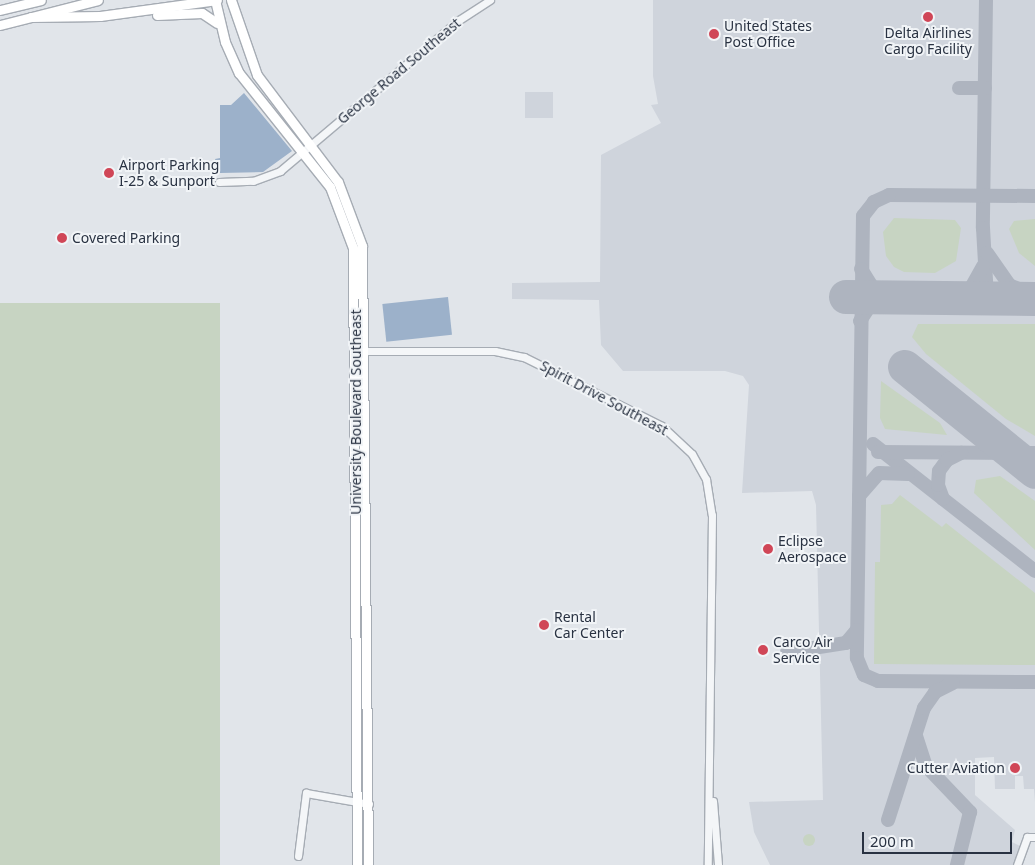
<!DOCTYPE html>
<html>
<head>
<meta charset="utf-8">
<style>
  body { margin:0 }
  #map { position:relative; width:1035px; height:865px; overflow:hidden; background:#e1e5ea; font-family:"Noto Sans",sans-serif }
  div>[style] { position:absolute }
  .built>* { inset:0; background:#cfd4dc; transform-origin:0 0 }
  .green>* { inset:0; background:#c7d4c2; transform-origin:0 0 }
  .round { border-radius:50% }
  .water>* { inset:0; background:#9cb1ca; transform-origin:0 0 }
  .taxiway>* { height:14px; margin:-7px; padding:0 7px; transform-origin:7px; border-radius:7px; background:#aeb4bf }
  .runway>* { height:34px; margin:-17px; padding:0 17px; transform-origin:17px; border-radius:17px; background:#aeb4bf }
  .roads { filter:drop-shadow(1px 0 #a6acb4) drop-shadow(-1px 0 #a6acb4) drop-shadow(0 1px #a6acb4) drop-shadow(0 -1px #a6acb4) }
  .minor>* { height:7px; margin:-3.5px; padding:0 3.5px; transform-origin:3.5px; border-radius:3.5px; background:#f4f6f8 }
  .major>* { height:9px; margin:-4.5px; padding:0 4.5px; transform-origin:4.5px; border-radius:4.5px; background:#fff }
  .dots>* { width:14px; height:14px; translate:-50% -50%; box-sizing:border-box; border:2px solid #f1f4f7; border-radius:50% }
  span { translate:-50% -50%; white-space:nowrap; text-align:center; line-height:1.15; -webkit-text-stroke:4px #f1f4f7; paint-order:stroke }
  .poi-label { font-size:14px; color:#293242 }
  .left { translate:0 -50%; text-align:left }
  .right { translate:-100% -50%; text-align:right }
  .street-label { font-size:14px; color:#293242 }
  .scale { position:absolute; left:862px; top:832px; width:150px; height:22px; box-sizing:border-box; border:2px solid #293242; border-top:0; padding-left:6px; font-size:15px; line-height:18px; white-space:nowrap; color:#293242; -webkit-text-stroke:4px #f1f4f7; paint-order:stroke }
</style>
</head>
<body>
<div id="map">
  <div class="built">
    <div style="clip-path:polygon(653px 0,1035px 0,1035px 802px,1034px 789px,1024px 789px,1023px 776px,1015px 776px,1015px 789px,995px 789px,994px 757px,975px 758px,975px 795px,1015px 830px,1012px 842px,1020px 846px,1014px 865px,770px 865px,754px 832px,749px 802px,823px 800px,816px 505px,812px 491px,742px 493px,749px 385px,743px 376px,725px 371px,623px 371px,601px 345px,599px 300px,512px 299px,512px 283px,600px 282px,601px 155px,661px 123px,651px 105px,658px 104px,653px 76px)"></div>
    <div style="left:525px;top:92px;width:28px;height:26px"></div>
  </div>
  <div class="green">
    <div style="clip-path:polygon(894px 218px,955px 220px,961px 228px,956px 261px,935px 273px,904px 272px,894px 267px,886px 256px,883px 232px)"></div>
    <div style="clip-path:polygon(1035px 219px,1035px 266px,1019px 253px,1009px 229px,1014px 221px)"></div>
    <div style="left:0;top:303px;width:220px;height:562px"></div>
    <div style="clip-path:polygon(918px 324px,1035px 324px,1035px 436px,1006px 419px,926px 354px,912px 337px)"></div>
    <div style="clip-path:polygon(881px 381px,940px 423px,947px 435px,885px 429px,880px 418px)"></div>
    <div style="clip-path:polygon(1000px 476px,1035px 501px,1035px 550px,974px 493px,976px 480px)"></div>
    <div style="clip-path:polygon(900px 495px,942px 527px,946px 523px,1035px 593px,1035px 665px,874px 664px,875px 562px,880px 562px,881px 505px,892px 504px)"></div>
    <div class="round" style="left:803px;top:834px;width:12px;height:12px"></div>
  </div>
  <div class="water">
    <div style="clip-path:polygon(244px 93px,292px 151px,263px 172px,220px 173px,215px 159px,220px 158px,220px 105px,231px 105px)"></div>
    <div style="left:448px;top:297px;width:38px;height:66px;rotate:84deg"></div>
  </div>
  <div class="taxiway">
    <div style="left:986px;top:0;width:228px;rotate:90.8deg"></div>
    <div style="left:983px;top:228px;width:70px;rotate:86.7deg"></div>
    <div style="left:959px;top:88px;width:26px"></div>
    <div style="left:1035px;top:196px;width:146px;rotate:-179.6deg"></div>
    <div style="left:889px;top:195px;width:17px;rotate:155deg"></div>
    <div style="left:874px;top:202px;width:18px;rotate:128deg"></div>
    <div style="left:863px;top:216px;width:442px;rotate:90.8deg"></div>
    <div style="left:857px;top:658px;width:18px;rotate:68deg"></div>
    <div style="left:864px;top:675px;width:15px;rotate:23deg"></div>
    <div style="left:878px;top:681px;width:157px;rotate:0.4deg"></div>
    <div style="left:987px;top:253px;width:39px;rotate:55deg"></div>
    <div style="left:1009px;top:285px;width:28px;rotate:23deg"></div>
    <div style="left:861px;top:269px;width:22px;rotate:58deg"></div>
    <div style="left:873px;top:288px;width:21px;rotate:29deg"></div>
    <div style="left:891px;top:298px;width:54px"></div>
    <div style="left:945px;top:298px;width:28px;rotate:-21deg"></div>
    <div style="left:971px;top:288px;width:25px;rotate:-61deg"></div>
    <div style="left:860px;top:321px;width:20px;rotate:-57deg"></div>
    <div style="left:871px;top:304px;width:21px;rotate:-17deg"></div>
    <div style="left:873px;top:444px;width:206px;rotate:38.1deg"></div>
    <div style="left:878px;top:452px;width:157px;rotate:0.4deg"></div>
    <div style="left:859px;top:496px;width:30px;rotate:-49deg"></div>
    <div style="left:879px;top:473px;width:29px;rotate:2deg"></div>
    <div style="left:943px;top:499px;width:15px;rotate:-110deg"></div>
    <div style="left:938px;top:485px;width:14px;rotate:-86deg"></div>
    <div style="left:939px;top:471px;width:14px;rotate:-54deg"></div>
    <div style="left:947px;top:460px;width:16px;rotate:-27deg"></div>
    <div style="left:787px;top:652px;width:60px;rotate:-8.7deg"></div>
    <div style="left:846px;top:643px;width:17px;rotate:-50deg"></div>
    <div style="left:916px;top:736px;width:32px;rotate:72deg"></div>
    <div style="left:926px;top:766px;width:64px;rotate:46.3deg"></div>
    <div style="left:970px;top:812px;width:55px;rotate:103.8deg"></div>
    <div style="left:888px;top:820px;width:118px;rotate:-72.2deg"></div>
    <div style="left:924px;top:708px;width:19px;rotate:-55deg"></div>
    <div style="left:935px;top:692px;width:20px;rotate:-27deg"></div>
  </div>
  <div class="runway">
    <div style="left:846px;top:297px;width:189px;rotate:0.6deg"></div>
    <div style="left:905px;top:367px;width:167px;rotate:38.9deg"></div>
  </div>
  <div class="roads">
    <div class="minor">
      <div style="left:219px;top:182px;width:34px;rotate:-2deg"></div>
      <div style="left:253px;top:181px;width:29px;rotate:-20deg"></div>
      <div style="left:280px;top:171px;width:234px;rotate:-40.2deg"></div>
      <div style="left:459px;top:20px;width:37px;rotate:-33deg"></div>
      <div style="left:366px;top:351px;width:129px"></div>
      <div style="left:495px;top:351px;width:30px;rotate:12deg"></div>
      <div style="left:524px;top:357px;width:154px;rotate:26.6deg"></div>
      <div style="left:662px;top:426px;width:41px;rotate:43deg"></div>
      <div style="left:692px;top:454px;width:29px;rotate:61deg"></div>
      <div style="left:706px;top:479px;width:36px;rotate:81deg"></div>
      <div style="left:712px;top:515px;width:350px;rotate:90.7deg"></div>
      <div style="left:713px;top:801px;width:64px;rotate:85.5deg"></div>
      <div style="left:298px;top:856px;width:64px;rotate:-82.8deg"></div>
      <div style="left:306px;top:793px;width:64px;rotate:9.9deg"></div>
      <div style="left:1017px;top:865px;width:30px;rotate:-70deg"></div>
      <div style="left:1027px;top:837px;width:8px"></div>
    </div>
    <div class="major">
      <div style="left:215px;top:0;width:43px;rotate:76.6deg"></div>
      <div style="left:225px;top:42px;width:34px;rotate:66deg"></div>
      <div style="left:239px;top:73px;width:146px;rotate:51.4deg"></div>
      <div style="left:330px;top:187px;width:65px;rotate:69.3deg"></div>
      <div style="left:353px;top:248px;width:617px;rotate:89.63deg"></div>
      <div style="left:231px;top:0;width:79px;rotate:70.9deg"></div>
      <div style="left:257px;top:75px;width:134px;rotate:52.9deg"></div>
      <div style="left:338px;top:182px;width:68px;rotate:69.4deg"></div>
      <div style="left:362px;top:246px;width:619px;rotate:89.44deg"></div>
      <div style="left:0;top:10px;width:42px;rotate:-13.7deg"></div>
      <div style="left:157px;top:15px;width:45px;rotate:-2.5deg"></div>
      <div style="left:202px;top:13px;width:18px;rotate:34deg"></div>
      <div style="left:31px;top:17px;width:69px;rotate:-0.8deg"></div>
      <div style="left:100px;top:16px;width:118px;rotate:-7.8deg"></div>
      <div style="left:0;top:25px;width:101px;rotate:-14.3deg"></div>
    </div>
  </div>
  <div class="dots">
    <div style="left:928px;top:17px;background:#d04657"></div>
    <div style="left:714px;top:34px;background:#d04657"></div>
    <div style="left:109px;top:173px;background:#d04657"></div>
    <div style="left:62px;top:238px;background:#d04657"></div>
    <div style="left:768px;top:549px;background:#d04657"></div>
    <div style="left:544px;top:625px;background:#d04657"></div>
    <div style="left:763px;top:650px;background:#d04657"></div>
    <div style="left:1015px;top:768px;background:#d04657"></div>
  </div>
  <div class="poi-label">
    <span class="left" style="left:724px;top:34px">United States<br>Post Office</span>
    <span style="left:928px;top:41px">Delta Airlines<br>Cargo Facility</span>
    <span class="left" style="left:119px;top:173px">Airport Parking<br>I-25 &amp; Sunport</span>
    <span class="left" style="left:72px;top:238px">Covered Parking</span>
    <span class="left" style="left:778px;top:549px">Eclipse<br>Aerospace</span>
    <span class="left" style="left:554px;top:625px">Rental<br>Car Center</span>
    <span class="left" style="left:773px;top:650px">Carco Air<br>Service</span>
    <span class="right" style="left:1005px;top:768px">Cutter Aviation</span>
  </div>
  <div class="street-label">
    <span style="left:399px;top:71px;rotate:-40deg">George Road Southeast</span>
    <span style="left:604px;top:398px;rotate:28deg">Spirit Drive Southeast</span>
    <span style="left:356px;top:412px;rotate:-90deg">University Boulevard Southeast</span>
  </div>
  <div class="scale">200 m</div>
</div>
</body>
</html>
